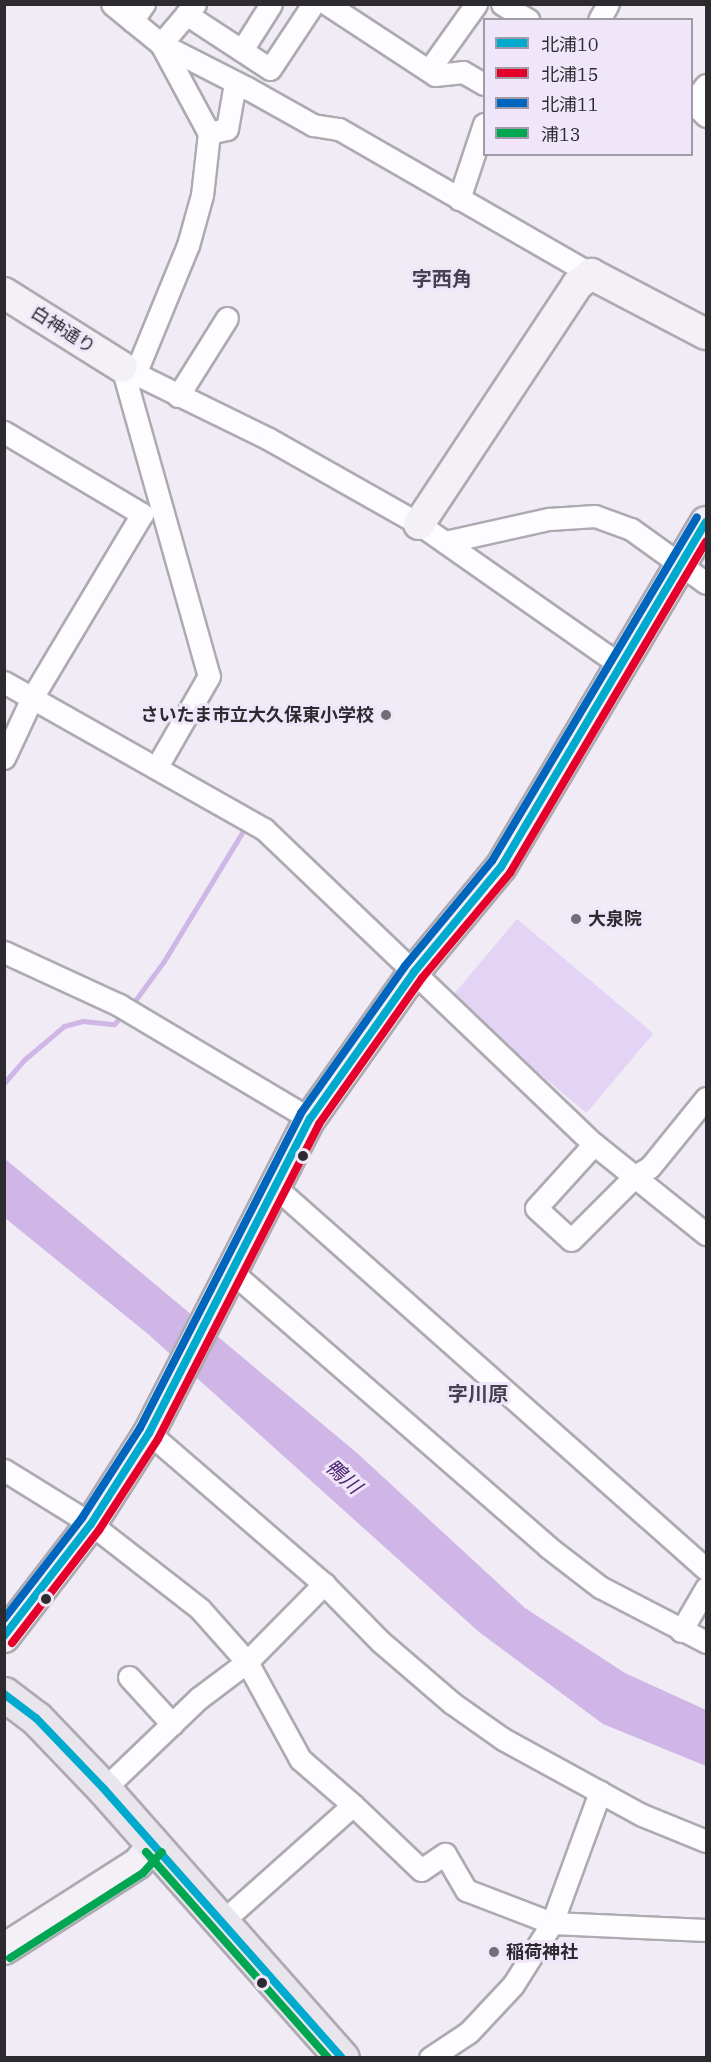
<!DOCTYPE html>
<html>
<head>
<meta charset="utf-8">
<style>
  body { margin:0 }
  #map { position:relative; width:711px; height:2062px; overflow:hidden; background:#f0ebf5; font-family:"IBM Plex Serif","Noto Sans JP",serif }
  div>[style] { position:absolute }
  .green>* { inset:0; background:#e3d3f4; transform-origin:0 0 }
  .water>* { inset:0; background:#cfb6e7 }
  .stream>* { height:5px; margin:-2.5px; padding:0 2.5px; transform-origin:2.5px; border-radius:2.5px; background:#cfb6e7 }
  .roads { filter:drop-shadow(2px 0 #adaab1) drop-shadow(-2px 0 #adaab1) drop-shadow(0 2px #adaab1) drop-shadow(0 -2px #adaab1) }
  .street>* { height:21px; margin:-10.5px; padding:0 10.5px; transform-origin:10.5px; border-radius:10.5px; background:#fdfcfe }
  .secondary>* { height:30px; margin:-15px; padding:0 15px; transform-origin:15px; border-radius:15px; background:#f3f1f5 }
  .primary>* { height:33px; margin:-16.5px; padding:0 16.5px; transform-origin:16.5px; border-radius:16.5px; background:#e9e5ed }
  .bus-1>* { height:8px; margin:-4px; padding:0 4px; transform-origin:4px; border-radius:4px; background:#00a9ce }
  .bus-2>* { height:8px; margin:-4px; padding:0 4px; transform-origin:4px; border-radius:4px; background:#e4002b }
  .bus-3>* { height:8px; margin:-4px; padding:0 4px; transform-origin:4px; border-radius:4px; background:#0065bd }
  .bus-4>* { height:8px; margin:-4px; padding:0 4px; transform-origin:4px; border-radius:4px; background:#00a651 }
  .dots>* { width:16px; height:16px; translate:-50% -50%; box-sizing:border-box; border:3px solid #efe7f9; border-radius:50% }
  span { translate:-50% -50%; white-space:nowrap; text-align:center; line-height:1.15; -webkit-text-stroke:6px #efe7f9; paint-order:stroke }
  .street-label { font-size:18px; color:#2d2a30 }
  .poi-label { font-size:18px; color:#2d2a30; font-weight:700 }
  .right { translate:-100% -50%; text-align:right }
  .left { translate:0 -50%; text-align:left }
  .neighbourhood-label { font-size:20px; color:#47414f; font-weight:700 }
  .water-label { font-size:20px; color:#4d226e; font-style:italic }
  .frame { position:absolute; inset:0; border:6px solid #2d2a30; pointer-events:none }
  .legend { position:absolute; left:483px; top:18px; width:210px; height:138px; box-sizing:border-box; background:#efe7f9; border:2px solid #a19ba9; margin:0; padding:8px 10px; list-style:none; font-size:18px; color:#2d2a30 }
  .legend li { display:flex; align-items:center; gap:12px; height:30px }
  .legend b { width:30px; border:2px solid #a19ba9 }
</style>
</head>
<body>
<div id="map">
  <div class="green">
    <div style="left:517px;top:919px;width:178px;height:104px;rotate:40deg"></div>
  </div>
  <div class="water">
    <div style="clip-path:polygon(4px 1158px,357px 1453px,525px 1608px,625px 1673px,706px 1710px,706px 1766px,603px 1724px,479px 1632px,148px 1334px,5px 1218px)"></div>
  </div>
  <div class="stream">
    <div style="left:131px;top:1006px;width:56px;rotate:-53.7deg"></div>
    <div style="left:164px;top:961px;width:152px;rotate:-58.7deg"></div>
    <div style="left:4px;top:1083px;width:32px;rotate:-49deg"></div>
    <div style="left:25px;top:1059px;width:51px;rotate:-40.2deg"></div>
    <div style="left:64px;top:1026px;width:20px;rotate:-15deg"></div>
    <div style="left:83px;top:1021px;width:31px;rotate:6deg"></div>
    <div style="left:114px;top:1024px;width:16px;rotate:-45deg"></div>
  </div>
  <div class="roads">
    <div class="street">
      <div style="left:112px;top:4px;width:63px;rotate:39.2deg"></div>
      <div style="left:161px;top:44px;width:101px;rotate:61.7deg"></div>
      <div style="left:209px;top:133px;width:62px;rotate:96.4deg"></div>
      <div style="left:202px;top:195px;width:52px;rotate:105.6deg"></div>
      <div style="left:188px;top:245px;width:139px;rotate:112.3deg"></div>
      <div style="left:195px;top:4px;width:52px;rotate:130.4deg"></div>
      <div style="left:161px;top:44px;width:97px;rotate:27.1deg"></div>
      <div style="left:327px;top:4px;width:129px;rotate:33.3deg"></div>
      <div style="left:435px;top:75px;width:28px;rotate:-6deg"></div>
      <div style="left:463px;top:72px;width:24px;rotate:30deg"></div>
      <div style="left:502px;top:4px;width:31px;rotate:31deg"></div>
      <div style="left:186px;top:14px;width:100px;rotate:33.2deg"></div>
      <div style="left:270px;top:69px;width:78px;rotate:-56.5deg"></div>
      <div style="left:599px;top:20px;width:18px;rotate:-61deg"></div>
      <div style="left:132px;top:21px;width:21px;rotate:-55deg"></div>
      <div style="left:242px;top:50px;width:54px;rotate:-57.8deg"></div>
      <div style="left:429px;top:70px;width:81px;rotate:-54.5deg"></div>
      <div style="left:706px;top:85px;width:22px;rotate:129deg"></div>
      <div style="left:692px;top:102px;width:20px;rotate:45deg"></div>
      <div style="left:209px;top:133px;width:18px;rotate:-13deg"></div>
      <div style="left:227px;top:129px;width:41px;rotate:-80.1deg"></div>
      <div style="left:234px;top:89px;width:13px;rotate:-4deg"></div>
      <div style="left:247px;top:88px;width:76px;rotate:29.3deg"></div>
      <div style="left:313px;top:125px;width:26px;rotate:9deg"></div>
      <div style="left:339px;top:129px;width:291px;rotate:29.9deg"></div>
      <div style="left:459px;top:199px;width:79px;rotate:-71.6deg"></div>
      <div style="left:122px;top:367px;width:164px;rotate:26.1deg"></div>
      <div style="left:269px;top:439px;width:172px;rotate:29.5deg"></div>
      <div style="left:419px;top:524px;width:249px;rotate:35deg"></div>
      <div style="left:122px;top:367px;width:321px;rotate:74.3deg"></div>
      <div style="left:209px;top:676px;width:106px;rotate:119.9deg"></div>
      <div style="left:178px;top:396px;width:92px;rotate:-57.9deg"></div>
      <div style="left:4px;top:432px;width:161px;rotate:30.7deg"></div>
      <div style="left:142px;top:514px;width:214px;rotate:120.9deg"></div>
      <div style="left:32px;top:698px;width:66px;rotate:115deg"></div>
      <div style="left:445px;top:542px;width:107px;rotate:-12.5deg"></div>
      <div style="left:549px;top:519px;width:46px;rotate:-3.7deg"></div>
      <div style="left:595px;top:516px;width:38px;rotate:20deg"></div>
      <div style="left:631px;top:529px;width:92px;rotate:35.8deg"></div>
      <div style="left:4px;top:682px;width:299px;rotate:29.5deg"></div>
      <div style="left:264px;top:829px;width:456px;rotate:43.7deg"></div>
      <div style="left:594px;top:1144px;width:144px;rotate:38.8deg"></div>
      <div style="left:4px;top:952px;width:127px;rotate:24.7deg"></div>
      <div style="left:119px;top:1005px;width:222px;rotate:30.8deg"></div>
      <div style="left:594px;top:1144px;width:86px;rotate:132.2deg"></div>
      <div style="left:536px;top:1208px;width:47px;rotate:42.4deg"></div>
      <div style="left:571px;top:1240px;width:91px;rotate:-45deg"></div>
      <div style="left:635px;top:1176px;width:17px;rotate:-31deg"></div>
      <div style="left:650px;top:1167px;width:89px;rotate:-50.9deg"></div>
      <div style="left:274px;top:1186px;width:577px;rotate:41.56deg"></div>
      <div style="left:232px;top:1272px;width:419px;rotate:41deg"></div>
      <div style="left:548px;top:1547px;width:66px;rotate:37.6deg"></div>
      <div style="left:600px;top:1587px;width:119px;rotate:27.4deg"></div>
      <div style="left:149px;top:1433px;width:231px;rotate:40.8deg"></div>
      <div style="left:324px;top:1584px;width:81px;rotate:45.5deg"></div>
      <div style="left:381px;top:1642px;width:94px;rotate:40.7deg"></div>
      <div style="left:452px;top:1703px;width:62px;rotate:35.2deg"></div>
      <div style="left:503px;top:1739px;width:158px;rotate:28.7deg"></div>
      <div style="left:642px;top:1815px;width:69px;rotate:22.1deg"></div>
      <div style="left:4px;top:1470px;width:102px;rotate:31.8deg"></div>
      <div style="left:91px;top:1524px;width:138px;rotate:37.9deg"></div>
      <div style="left:200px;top:1609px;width:71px;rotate:48.4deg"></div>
      <div style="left:247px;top:1662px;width:111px;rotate:61.3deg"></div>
      <div style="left:300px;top:1759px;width:70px;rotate:41deg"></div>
      <div style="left:353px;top:1805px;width:174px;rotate:138.3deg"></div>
      <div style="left:681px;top:1631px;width:50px;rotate:-59.8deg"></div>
      <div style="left:129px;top:1677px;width:64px;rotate:47.5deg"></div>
      <div style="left:104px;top:1789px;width:132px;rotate:-43.8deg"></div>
      <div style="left:199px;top:1698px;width:60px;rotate:-36.9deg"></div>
      <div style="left:247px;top:1662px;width:110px;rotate:-45.4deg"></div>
      <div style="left:353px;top:1805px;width:94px;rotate:43.7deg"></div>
      <div style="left:421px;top:1870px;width:29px;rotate:-34deg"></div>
      <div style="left:445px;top:1854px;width:42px;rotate:59.7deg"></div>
      <div style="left:466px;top:1890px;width:92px;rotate:21deg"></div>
      <div style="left:552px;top:1923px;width:140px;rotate:-69.9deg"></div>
      <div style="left:430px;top:2058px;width:47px;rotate:-33.7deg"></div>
      <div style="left:469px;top:2032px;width:64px;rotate:-46.9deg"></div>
      <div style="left:513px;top:1985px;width:73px;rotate:-57.8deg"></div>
      <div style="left:552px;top:1923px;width:154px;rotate:2.6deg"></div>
    </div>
    <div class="secondary">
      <div style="left:4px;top:293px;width:139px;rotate:32.1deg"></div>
      <div style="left:419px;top:524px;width:287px;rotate:-56.5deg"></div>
      <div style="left:577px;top:285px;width:18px;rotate:-38deg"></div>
      <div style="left:591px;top:274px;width:130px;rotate:27.6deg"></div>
      <div style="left:4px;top:1637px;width:143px;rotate:-52.4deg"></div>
      <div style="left:91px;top:1524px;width:108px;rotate:-57.5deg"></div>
      <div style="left:149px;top:1433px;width:353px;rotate:-62.9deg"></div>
      <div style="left:310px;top:1119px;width:180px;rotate:-54.7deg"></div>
      <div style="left:414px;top:972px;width:136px;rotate:-50.4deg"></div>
      <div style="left:501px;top:867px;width:401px;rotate:-59.3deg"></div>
      <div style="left:4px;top:1949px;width:158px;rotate:-32.6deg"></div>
      <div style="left:137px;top:1864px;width:25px;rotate:-48deg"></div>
    </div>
    <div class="primary">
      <div style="left:4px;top:1694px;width:40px;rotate:37deg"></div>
      <div style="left:36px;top:1718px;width:98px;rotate:46.2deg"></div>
      <div style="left:104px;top:1789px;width:359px;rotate:48.5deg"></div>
    </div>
  </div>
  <div class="bus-1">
    <div style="left:4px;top:1636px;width:142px;rotate:-52.2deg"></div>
    <div style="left:91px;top:1524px;width:108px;rotate:-57.5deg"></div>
    <div style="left:149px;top:1433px;width:353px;rotate:-62.9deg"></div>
    <div style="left:310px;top:1119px;width:180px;rotate:-54.7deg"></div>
    <div style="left:414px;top:972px;width:136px;rotate:-50.4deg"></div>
    <div style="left:501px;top:867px;width:401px;rotate:-59.3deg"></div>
    <div style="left:4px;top:1694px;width:40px;rotate:37deg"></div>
    <div style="left:36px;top:1718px;width:98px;rotate:46.2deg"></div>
    <div style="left:104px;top:1789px;width:359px;rotate:48.5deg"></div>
  </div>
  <div class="bus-2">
    <div style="left:12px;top:1643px;width:143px;rotate:-52.4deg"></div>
    <div style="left:99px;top:1530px;width:108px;rotate:-57deg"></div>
    <div style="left:158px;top:1439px;width:354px;rotate:-62.9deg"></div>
    <div style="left:319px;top:1124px;width:179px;rotate:-54.8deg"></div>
    <div style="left:422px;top:978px;width:137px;rotate:-50deg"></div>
    <div style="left:510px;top:873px;width:385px;rotate:-59.4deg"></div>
  </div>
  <div class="bus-3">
    <div style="left:4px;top:1619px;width:128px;rotate:-52.3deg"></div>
    <div style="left:82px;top:1518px;width:107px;rotate:-57.2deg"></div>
    <div style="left:140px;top:1428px;width:354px;rotate:-62.9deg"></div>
    <div style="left:301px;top:1113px;width:180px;rotate:-54.7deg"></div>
    <div style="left:405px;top:966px;width:136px;rotate:-50.4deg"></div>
    <div style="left:492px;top:861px;width:400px;rotate:-59.2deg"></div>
  </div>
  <div class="bus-4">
    <div style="left:146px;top:1852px;width:275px;rotate:48.5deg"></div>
    <div style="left:10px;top:1958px;width:158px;rotate:-32.6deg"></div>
    <div style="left:143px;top:1873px;width:28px;rotate:-48deg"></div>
  </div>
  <div class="dots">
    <div style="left:386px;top:715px;background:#716e75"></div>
    <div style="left:576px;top:919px;background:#716e75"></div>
    <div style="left:303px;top:1156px;background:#2d2a30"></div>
    <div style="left:46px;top:1599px;background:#2d2a30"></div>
    <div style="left:494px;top:1952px;background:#716e75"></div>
    <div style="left:262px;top:1983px;background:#2d2a30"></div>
  </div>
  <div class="street-label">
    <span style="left:63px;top:330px;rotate:32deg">白神通り</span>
  </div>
  <div class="poi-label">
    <span class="right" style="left:374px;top:715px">さいたま市立大久保東小学校</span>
    <span class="left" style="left:588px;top:919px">大泉院</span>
    <span class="left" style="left:506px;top:1952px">稲荷神社</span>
  </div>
  <div class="neighbourhood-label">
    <span style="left:442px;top:278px">字西角</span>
    <span style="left:478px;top:1393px">字川原</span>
  </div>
  <div class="water-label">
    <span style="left:344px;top:1476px;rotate:42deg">鴨川</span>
  </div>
  <div class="frame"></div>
  <ul class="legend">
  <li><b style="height:8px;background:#00a9ce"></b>北浦10</li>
  <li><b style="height:8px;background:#e4002b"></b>北浦15</li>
  <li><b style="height:8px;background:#0065bd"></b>北浦11</li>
  <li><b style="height:8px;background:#00a651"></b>浦13</li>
  </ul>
</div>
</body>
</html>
